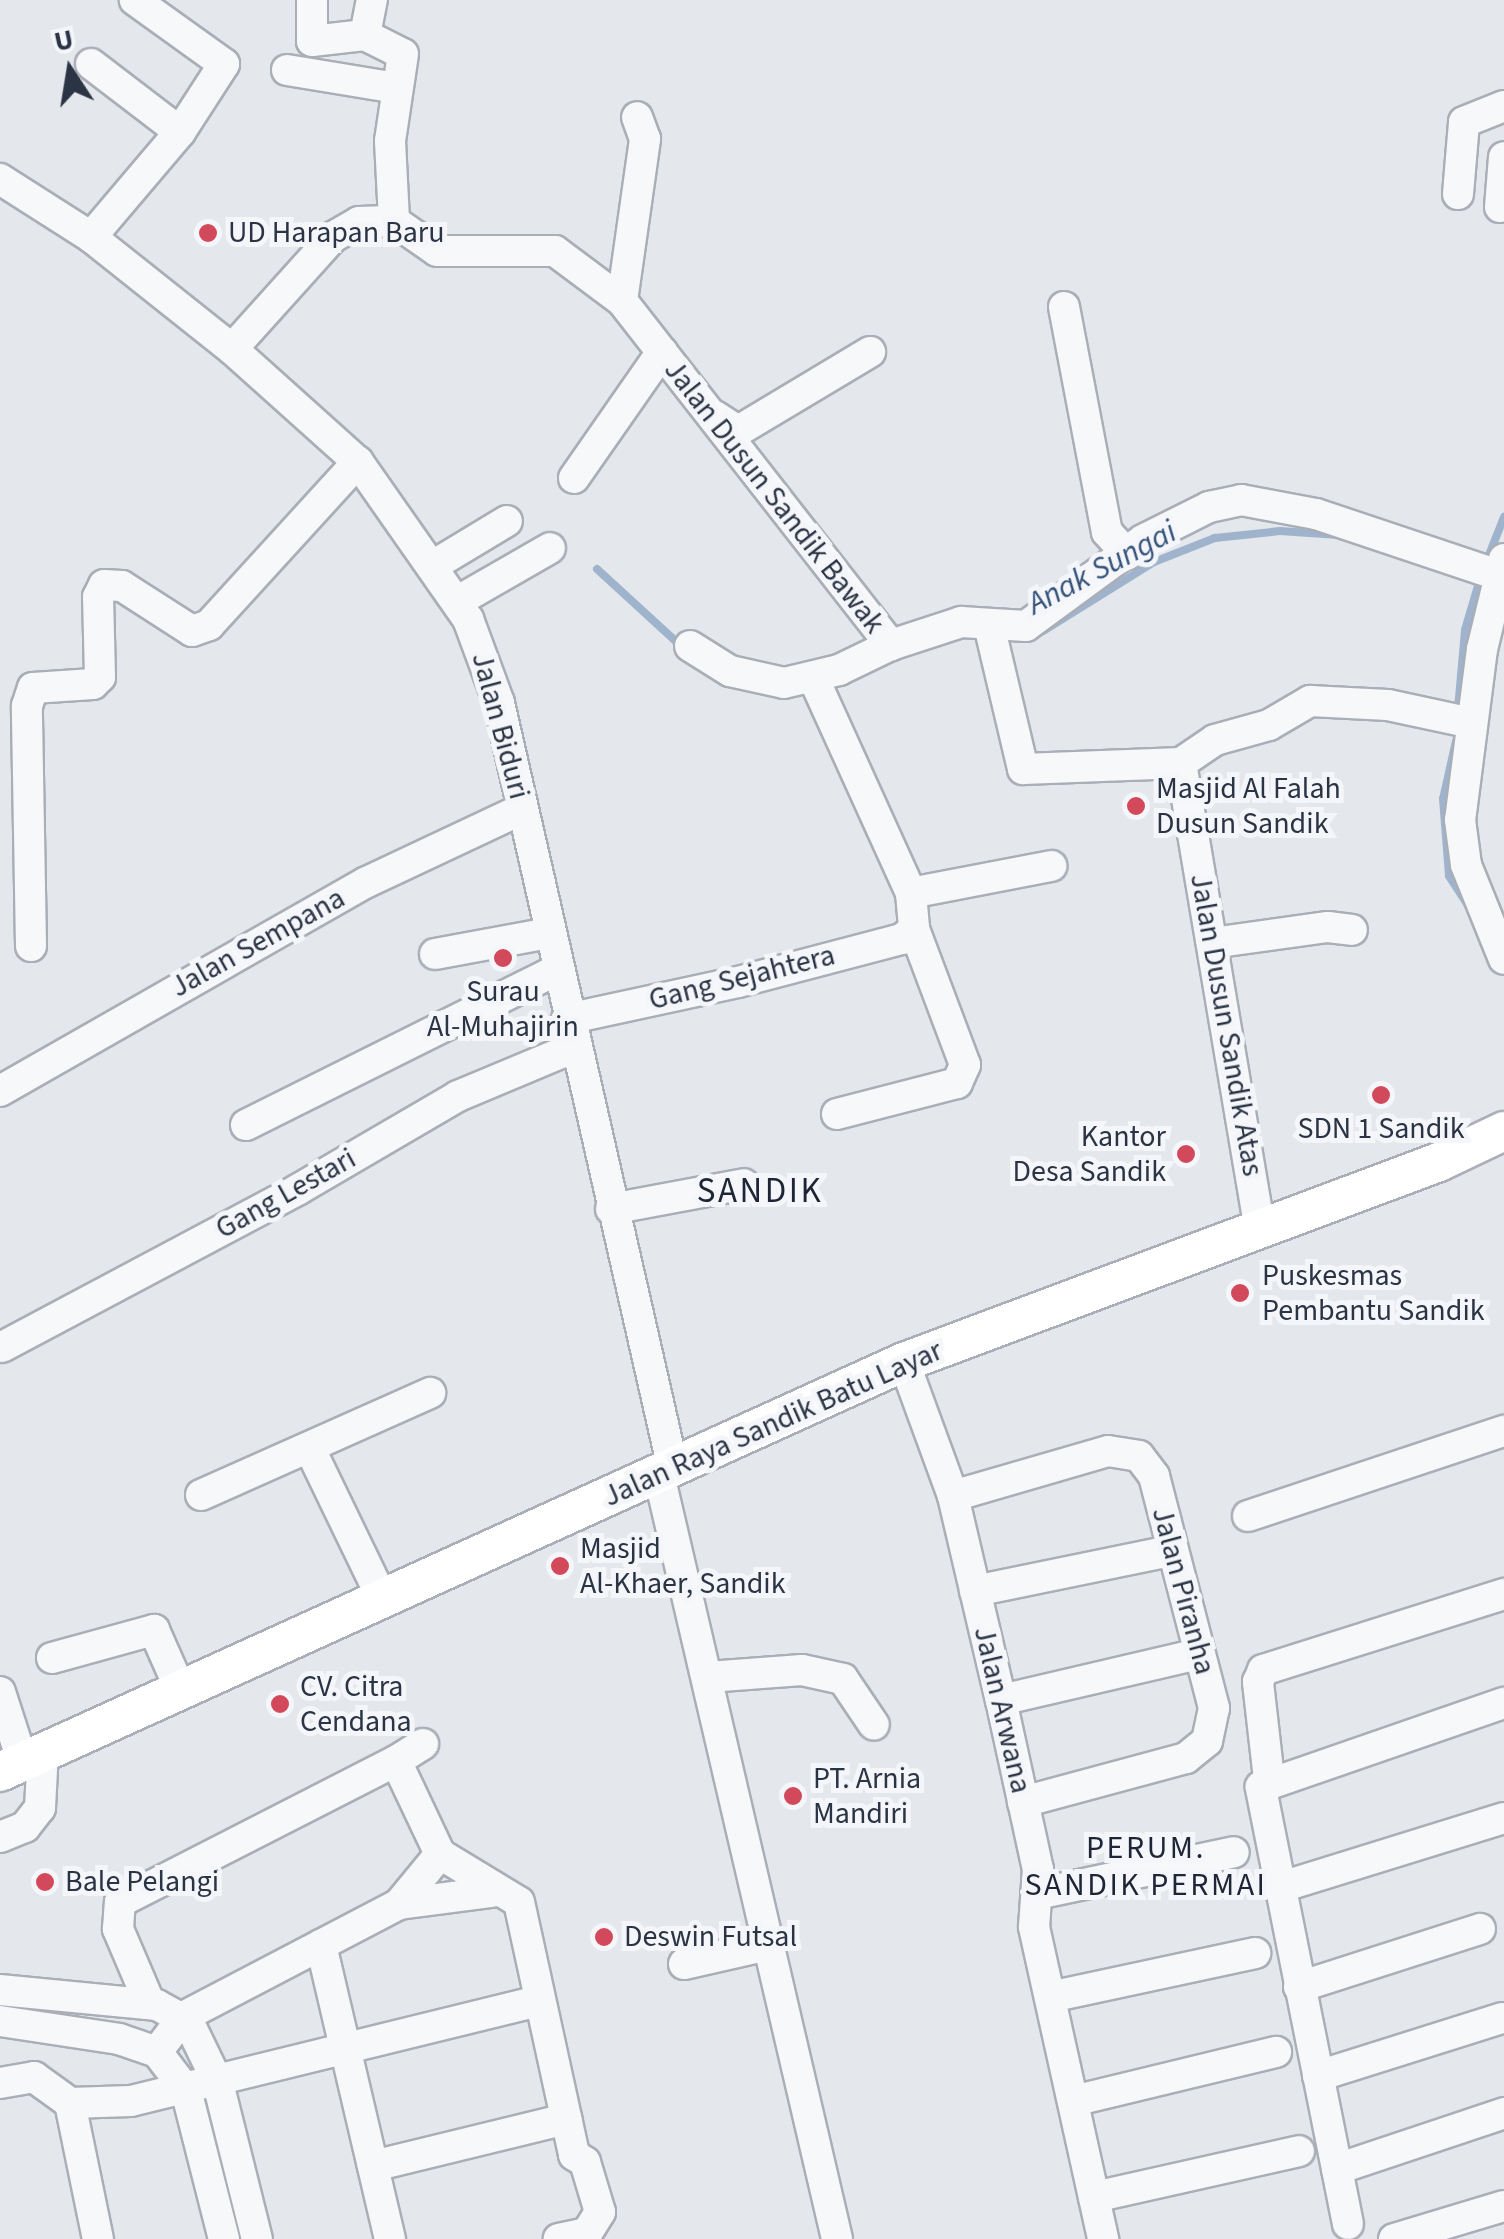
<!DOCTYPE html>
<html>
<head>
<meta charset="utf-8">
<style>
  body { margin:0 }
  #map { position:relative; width:1504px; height:2239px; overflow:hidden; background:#e4e7ec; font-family:"Source Sans 3",sans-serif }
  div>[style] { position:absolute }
  .stream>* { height:8px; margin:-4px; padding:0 4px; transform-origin:4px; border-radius:4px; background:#9fb4cc }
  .roads { filter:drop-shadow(2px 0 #a9aeb7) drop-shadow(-2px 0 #a9aeb7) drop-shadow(0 2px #a9aeb7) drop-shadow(0 -2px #a9aeb7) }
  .minor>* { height:30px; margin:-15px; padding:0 15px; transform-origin:15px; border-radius:15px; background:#f7f8fa }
  .major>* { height:38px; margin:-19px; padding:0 19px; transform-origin:19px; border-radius:19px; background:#fff }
  .dots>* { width:28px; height:28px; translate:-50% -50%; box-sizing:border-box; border:5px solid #f4f6f9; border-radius:50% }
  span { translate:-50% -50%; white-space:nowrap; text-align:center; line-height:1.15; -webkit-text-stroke:10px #f4f6f9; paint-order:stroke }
  .poi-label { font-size:30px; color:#2b3445 }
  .left { translate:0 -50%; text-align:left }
  .right { translate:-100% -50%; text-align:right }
  .street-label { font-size:30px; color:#2b3445 }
  .water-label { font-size:32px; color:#34527a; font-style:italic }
  .neighbourhood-label { font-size:32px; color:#1d2536; letter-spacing:2.5px }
  .quarter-label { font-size:35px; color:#1d2536; letter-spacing:2.5px }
  .north { position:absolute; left:20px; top:20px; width:100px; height:100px; -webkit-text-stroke:8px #f4f6f9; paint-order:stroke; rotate:348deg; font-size:28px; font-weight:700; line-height:40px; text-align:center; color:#2b3445 }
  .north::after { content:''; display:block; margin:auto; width:35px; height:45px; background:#2b3445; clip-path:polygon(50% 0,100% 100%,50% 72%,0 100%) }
</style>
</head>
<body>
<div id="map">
  <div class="stream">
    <div style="left:1485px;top:565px;width:52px;rotate:-68.4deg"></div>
    <div style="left:597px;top:569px;width:115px;rotate:42.5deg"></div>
    <div style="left:1043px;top:631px;width:131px;rotate:-31.9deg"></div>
    <div style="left:1154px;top:562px;width:66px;rotate:-21.5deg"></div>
    <div style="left:1215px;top:538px;width:65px;rotate:-6.1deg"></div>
    <div style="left:1280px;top:531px;width:59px;rotate:3.9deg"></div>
    <div style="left:1458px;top:709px;width:79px;rotate:-84.9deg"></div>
    <div style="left:1465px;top:630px;width:53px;rotate:-73.6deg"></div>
    <div style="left:1456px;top:741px;width:59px;rotate:102.6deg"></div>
    <div style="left:1443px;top:799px;width:77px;rotate:85.5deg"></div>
    <div style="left:1449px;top:876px;width:35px;rotate:57deg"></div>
  </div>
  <div class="roads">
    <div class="minor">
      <div style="left:312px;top:0;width:41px;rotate:90deg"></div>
      <div style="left:312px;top:41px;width:53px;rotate:-6.5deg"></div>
      <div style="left:365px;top:35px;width:42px;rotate:26.6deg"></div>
      <div style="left:403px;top:54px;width:88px;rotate:98.5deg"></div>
      <div style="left:390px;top:141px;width:80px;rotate:87.1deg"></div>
      <div style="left:365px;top:35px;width:36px;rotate:-79deg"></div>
      <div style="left:91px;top:64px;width:112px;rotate:37.4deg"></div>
      <div style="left:287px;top:70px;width:111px;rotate:9.3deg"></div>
      <div style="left:0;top:179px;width:108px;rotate:32.5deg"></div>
      <div style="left:91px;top:237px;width:180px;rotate:38.5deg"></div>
      <div style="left:232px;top:349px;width:169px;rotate:41.9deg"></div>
      <div style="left:358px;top:462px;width:192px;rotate:55deg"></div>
      <div style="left:468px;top:619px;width:90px;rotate:69.7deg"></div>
      <div style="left:499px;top:703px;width:785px;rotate:77.19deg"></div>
      <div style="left:1458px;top:194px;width:72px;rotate:-85.2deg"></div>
      <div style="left:1464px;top:122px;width:43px;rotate:-21.8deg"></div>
      <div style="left:1500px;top:207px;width:50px;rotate:-85.4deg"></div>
      <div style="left:91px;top:237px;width:138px;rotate:-49.7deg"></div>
      <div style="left:180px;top:132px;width:81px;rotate:-57.1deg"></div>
      <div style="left:224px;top:64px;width:110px;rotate:-144.3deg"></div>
      <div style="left:622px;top:301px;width:164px;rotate:-81.9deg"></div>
      <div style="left:645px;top:139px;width:23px;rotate:-110deg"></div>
      <div style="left:1064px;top:307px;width:229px;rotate:79.2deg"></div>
      <div style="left:1107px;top:532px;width:30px;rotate:48deg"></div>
      <div style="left:232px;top:349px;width:151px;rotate:-48deg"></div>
      <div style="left:333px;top:237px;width:30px;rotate:-30deg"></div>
      <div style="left:359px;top:222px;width:35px;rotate:-2deg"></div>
      <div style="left:394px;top:221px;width:52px;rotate:34.9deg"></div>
      <div style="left:437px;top:251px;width:118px"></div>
      <div style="left:555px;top:251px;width:84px;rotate:36.7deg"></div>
      <div style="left:622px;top:301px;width:437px;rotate:52deg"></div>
      <div style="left:891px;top:645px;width:74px;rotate:-18.2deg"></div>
      <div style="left:961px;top:622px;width:65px;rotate:3.5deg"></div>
      <div style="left:1026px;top:626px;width:145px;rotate:-36.3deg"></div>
      <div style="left:1143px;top:540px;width:74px;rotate:-26.6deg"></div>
      <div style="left:1209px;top:507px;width:33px;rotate:-12deg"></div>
      <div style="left:1241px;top:500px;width:76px;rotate:10.6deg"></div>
      <div style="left:1316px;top:514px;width:192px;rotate:18.5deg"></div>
      <div style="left:715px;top:416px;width:27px;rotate:33deg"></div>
      <div style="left:738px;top:431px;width:154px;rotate:-30.9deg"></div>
      <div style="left:574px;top:478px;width:154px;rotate:-55.1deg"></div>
      <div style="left:1504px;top:559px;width:93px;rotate:103.7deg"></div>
      <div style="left:1482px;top:649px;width:172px;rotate:97.3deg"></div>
      <div style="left:1460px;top:820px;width:45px;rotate:82.4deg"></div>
      <div style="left:1466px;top:865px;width:101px;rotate:68deg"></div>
      <div style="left:434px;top:565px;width:85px;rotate:-31.1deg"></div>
      <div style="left:458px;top:601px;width:106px;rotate:-29.9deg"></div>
      <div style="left:989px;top:625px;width:148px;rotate:76.7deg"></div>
      <div style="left:1023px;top:769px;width:158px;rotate:-2.2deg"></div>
      <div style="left:1181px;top:763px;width:41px;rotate:-34.1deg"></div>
      <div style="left:1215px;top:740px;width:56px;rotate:-15.5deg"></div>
      <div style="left:1269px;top:725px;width:48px;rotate:-30.3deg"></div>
      <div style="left:1310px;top:701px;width:78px;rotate:2.9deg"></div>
      <div style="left:1388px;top:705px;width:85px;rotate:12.2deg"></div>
      <div style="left:690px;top:646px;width:47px;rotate:32deg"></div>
      <div style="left:730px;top:671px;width:55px;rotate:12.5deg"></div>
      <div style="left:784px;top:683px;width:57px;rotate:-13.3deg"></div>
      <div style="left:839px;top:670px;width:58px;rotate:-25.7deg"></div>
      <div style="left:813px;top:677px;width:237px;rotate:65.6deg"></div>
      <div style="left:911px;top:893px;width:36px;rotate:85deg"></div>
      <div style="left:914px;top:929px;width:145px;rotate:69.4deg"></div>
      <div style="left:965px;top:1065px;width:20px;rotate:114deg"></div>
      <div style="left:957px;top:1083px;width:124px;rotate:165.5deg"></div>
      <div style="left:1181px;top:763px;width:473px;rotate:80.4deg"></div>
      <div style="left:911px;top:893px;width:143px;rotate:-10.9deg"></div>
      <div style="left:1212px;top:943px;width:117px;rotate:-7.9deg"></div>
      <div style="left:1328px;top:927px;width:24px;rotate:7deg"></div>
      <div style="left:31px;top:946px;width:240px;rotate:-91deg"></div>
      <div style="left:27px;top:706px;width:19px;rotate:-72deg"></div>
      <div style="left:33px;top:688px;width:60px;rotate:-3.8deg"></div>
      <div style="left:93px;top:684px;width:10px;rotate:-45deg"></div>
      <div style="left:100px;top:677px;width:80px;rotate:-91.4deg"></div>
      <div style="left:98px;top:597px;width:13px;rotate:-63deg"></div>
      <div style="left:104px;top:585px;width:18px;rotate:3deg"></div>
      <div style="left:122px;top:586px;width:83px;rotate:32.7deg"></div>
      <div style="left:192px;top:631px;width:18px;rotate:-19deg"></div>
      <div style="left:209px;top:625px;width:221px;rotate:-47.6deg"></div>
      <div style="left:435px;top:954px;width:116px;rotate:-10.4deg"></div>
      <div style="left:567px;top:1019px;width:175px;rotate:-12.2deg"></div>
      <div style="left:738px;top:982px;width:170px;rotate:-14.7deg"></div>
      <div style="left:902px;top:939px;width:16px;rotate:-40deg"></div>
      <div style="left:0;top:1091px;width:422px;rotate:-29.7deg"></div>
      <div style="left:367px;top:882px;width:171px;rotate:-25.2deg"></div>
      <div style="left:246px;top:1125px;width:347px;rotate:-26.5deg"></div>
      <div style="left:611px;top:1209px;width:135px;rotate:-10.6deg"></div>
      <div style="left:2px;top:1347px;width:336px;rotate:-28deg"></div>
      <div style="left:299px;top:1189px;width:184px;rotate:-30.3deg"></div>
      <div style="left:458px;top:1096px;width:125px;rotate:-22.7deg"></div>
      <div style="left:904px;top:1362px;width:143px;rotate:69.9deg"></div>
      <div style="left:953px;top:1496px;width:210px;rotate:76.8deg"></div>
      <div style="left:1001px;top:1700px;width:173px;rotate:77.7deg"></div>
      <div style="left:1038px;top:1869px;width:58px;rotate:93.9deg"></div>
      <div style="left:1034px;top:1927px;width:320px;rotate:77.5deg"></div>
      <div style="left:311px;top:1451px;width:163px;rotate:64.2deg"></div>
      <div style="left:659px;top:1475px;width:784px;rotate:76.88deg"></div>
      <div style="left:201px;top:1495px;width:251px;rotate:-24deg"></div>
      <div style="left:953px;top:1496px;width:161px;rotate:-16.2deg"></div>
      <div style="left:1108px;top:1451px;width:31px;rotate:9deg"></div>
      <div style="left:1139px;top:1456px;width:25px;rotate:53deg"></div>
      <div style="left:1154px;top:1476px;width:240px;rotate:75.5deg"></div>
      <div style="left:1214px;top:1708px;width:34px;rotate:102deg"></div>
      <div style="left:1207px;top:1741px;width:27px;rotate:141deg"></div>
      <div style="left:1186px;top:1758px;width:169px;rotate:164.9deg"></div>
      <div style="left:1248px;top:1516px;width:270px;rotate:-18.4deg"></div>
      <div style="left:975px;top:1591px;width:199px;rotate:-11.6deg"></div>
      <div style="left:52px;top:1658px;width:106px;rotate:-15.4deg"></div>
      <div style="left:154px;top:1630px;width:64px;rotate:66.2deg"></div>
      <div style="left:708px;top:1677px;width:94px;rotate:-4.3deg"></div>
      <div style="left:802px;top:1670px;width:42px;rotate:12.4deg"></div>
      <div style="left:843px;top:1679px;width:55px;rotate:56deg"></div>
      <div style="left:0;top:1692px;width:71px;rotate:72.1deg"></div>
      <div style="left:1001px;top:1700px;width:202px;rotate:-13.1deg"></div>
      <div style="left:396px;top:1761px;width:32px;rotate:-32deg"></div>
      <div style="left:1269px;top:1779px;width:98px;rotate:-96.5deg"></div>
      <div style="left:1258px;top:1682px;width:13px;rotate:-67deg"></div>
      <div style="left:1263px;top:1670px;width:253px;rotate:-17.5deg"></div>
      <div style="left:0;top:1837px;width:27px;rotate:-22deg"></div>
      <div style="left:25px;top:1827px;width:24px;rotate:-52deg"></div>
      <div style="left:40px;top:1808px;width:57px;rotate:-87deg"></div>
      <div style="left:1278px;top:1888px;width:237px;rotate:-17.2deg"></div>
      <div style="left:1037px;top:1894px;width:201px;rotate:-12deg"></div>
      <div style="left:399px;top:1904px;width:94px;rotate:-7.4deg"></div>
      <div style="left:321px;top:1945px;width:302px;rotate:76.8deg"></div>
      <div style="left:684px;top:1964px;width:86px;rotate:-12.7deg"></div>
      <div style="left:1299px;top:1987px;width:190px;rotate:-17.8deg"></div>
      <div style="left:0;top:1990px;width:158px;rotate:5.5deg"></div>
      <div style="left:157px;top:2005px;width:37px;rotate:29deg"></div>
      <div style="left:189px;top:2023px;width:67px;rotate:64.2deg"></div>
      <div style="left:218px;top:2083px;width:161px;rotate:76deg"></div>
      <div style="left:1050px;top:1997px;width:210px;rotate:-12.1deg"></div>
      <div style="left:150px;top:2004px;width:82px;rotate:-113.1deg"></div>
      <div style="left:118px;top:1929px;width:27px;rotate:-86deg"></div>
      <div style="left:120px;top:1902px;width:310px;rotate:-27.1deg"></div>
      <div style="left:396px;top:1761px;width:103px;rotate:64.7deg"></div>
      <div style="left:440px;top:1854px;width:92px;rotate:31.3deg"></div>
      <div style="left:519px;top:1902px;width:259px;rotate:77.7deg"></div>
      <div style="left:574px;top:2155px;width:13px;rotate:32deg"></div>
      <div style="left:585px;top:2162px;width:52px;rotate:73.3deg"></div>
      <div style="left:600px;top:2212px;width:25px;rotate:122deg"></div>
      <div style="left:587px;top:2233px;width:29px;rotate:168deg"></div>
      <div style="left:0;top:2021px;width:120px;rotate:8.6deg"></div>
      <div style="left:119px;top:2039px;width:40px;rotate:18.9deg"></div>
      <div style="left:157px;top:2052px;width:48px;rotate:52.7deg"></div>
      <div style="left:186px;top:2090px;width:154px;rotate:75.7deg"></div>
      <div style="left:157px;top:2052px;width:44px;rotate:-53.4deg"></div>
      <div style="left:183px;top:2017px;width:244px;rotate:-27.6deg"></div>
      <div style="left:399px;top:1904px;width:65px;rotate:-50.6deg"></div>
      <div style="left:1318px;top:2076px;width:193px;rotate:-17.5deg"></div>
      <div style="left:0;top:2083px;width:35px;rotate:-10deg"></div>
      <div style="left:34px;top:2077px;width:44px;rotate:35.8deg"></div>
      <div style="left:70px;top:2103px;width:61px;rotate:-1.9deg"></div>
      <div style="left:131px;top:2101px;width:420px;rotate:-13.8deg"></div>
      <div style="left:1073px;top:2101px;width:209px;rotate:-13.6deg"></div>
      <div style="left:70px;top:2103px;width:139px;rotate:78.4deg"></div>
      <div style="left:373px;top:2166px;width:199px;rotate:-13.7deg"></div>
      <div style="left:1337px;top:2169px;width:176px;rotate:-18.5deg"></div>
      <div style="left:1094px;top:2197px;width:210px;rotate:-12.6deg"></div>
      <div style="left:1348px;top:2224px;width:446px;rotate:-101.3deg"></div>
      <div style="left:1261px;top:1787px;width:257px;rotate:-19.1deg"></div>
      <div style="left:1394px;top:2239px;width:115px;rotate:-16.7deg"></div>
    </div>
    <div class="major">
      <div style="left:0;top:1772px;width:993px;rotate:-24.4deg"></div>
      <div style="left:904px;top:1362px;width:571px;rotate:-20.5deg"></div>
      <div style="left:1439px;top:1162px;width:72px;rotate:-25.5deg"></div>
    </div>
  </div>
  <div class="dots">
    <div style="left:208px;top:233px;background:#d1495b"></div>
    <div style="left:1136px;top:806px;background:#d1495b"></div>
    <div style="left:503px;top:958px;background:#d1495b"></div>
    <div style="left:1381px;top:1095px;background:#d1495b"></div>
    <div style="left:1186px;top:1154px;background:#d1495b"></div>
    <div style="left:1240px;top:1293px;background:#d1495b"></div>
    <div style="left:560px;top:1566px;background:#d1495b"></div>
    <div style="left:280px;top:1704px;background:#d1495b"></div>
    <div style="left:793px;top:1796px;background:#d1495b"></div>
    <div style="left:45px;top:1882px;background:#d1495b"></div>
    <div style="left:604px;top:1937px;background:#d1495b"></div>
  </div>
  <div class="poi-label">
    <span class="left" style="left:228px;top:233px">UD Harapan Baru</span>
    <span class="left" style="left:1156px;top:806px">Masjid Al Falah<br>Dusun Sandik</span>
    <span style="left:503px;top:1009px">Surau<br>Al-Muhajirin</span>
    <span style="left:1381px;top:1129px">SDN 1 Sandik</span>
    <span class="right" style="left:1166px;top:1154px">Kantor<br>Desa Sandik</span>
    <span class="left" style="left:1262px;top:1293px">Puskesmas<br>Pembantu Sandik</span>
    <span class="left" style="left:580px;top:1566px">Masjid<br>Al-Khaer, Sandik</span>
    <span class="left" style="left:300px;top:1704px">CV. Citra<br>Cendana</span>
    <span class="left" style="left:813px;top:1796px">PT. Arnia<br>Mandiri</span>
    <span class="left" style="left:65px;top:1882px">Bale Pelangi</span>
    <span class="left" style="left:624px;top:1937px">Deswin Futsal</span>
  </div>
  <div class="street-label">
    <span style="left:774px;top:497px;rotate:52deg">Jalan Dusun Sandik Bawak</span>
    <span style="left:500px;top:726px;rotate:75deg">Jalan Biduri</span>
    <span style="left:258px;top:943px;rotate:-29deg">Jalan Sempana</span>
    <span style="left:742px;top:978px;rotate:-14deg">Gang Sejahtera</span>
    <span style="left:1226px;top:1025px;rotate:80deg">Jalan Dusun Sandik Atas</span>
    <span style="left:286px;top:1194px;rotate:-29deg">Gang Lestari</span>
    <span style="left:773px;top:1424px;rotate:-24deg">Jalan Raya Sandik Batu Layar</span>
    <span style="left:1183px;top:1591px;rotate:75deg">Jalan Piranha</span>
    <span style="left:1002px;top:1710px;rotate:77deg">Jalan Arwana</span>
  </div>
  <div class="water-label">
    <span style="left:1102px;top:568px;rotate:-28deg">Anak Sungai</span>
  </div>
  <div class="neighbourhood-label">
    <span style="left:1146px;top:1867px">PERUM.<br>SANDIK PERMAI</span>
  </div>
  <div class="quarter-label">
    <span style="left:760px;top:1191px">SANDIK</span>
  </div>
  <div class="north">U</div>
</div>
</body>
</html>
